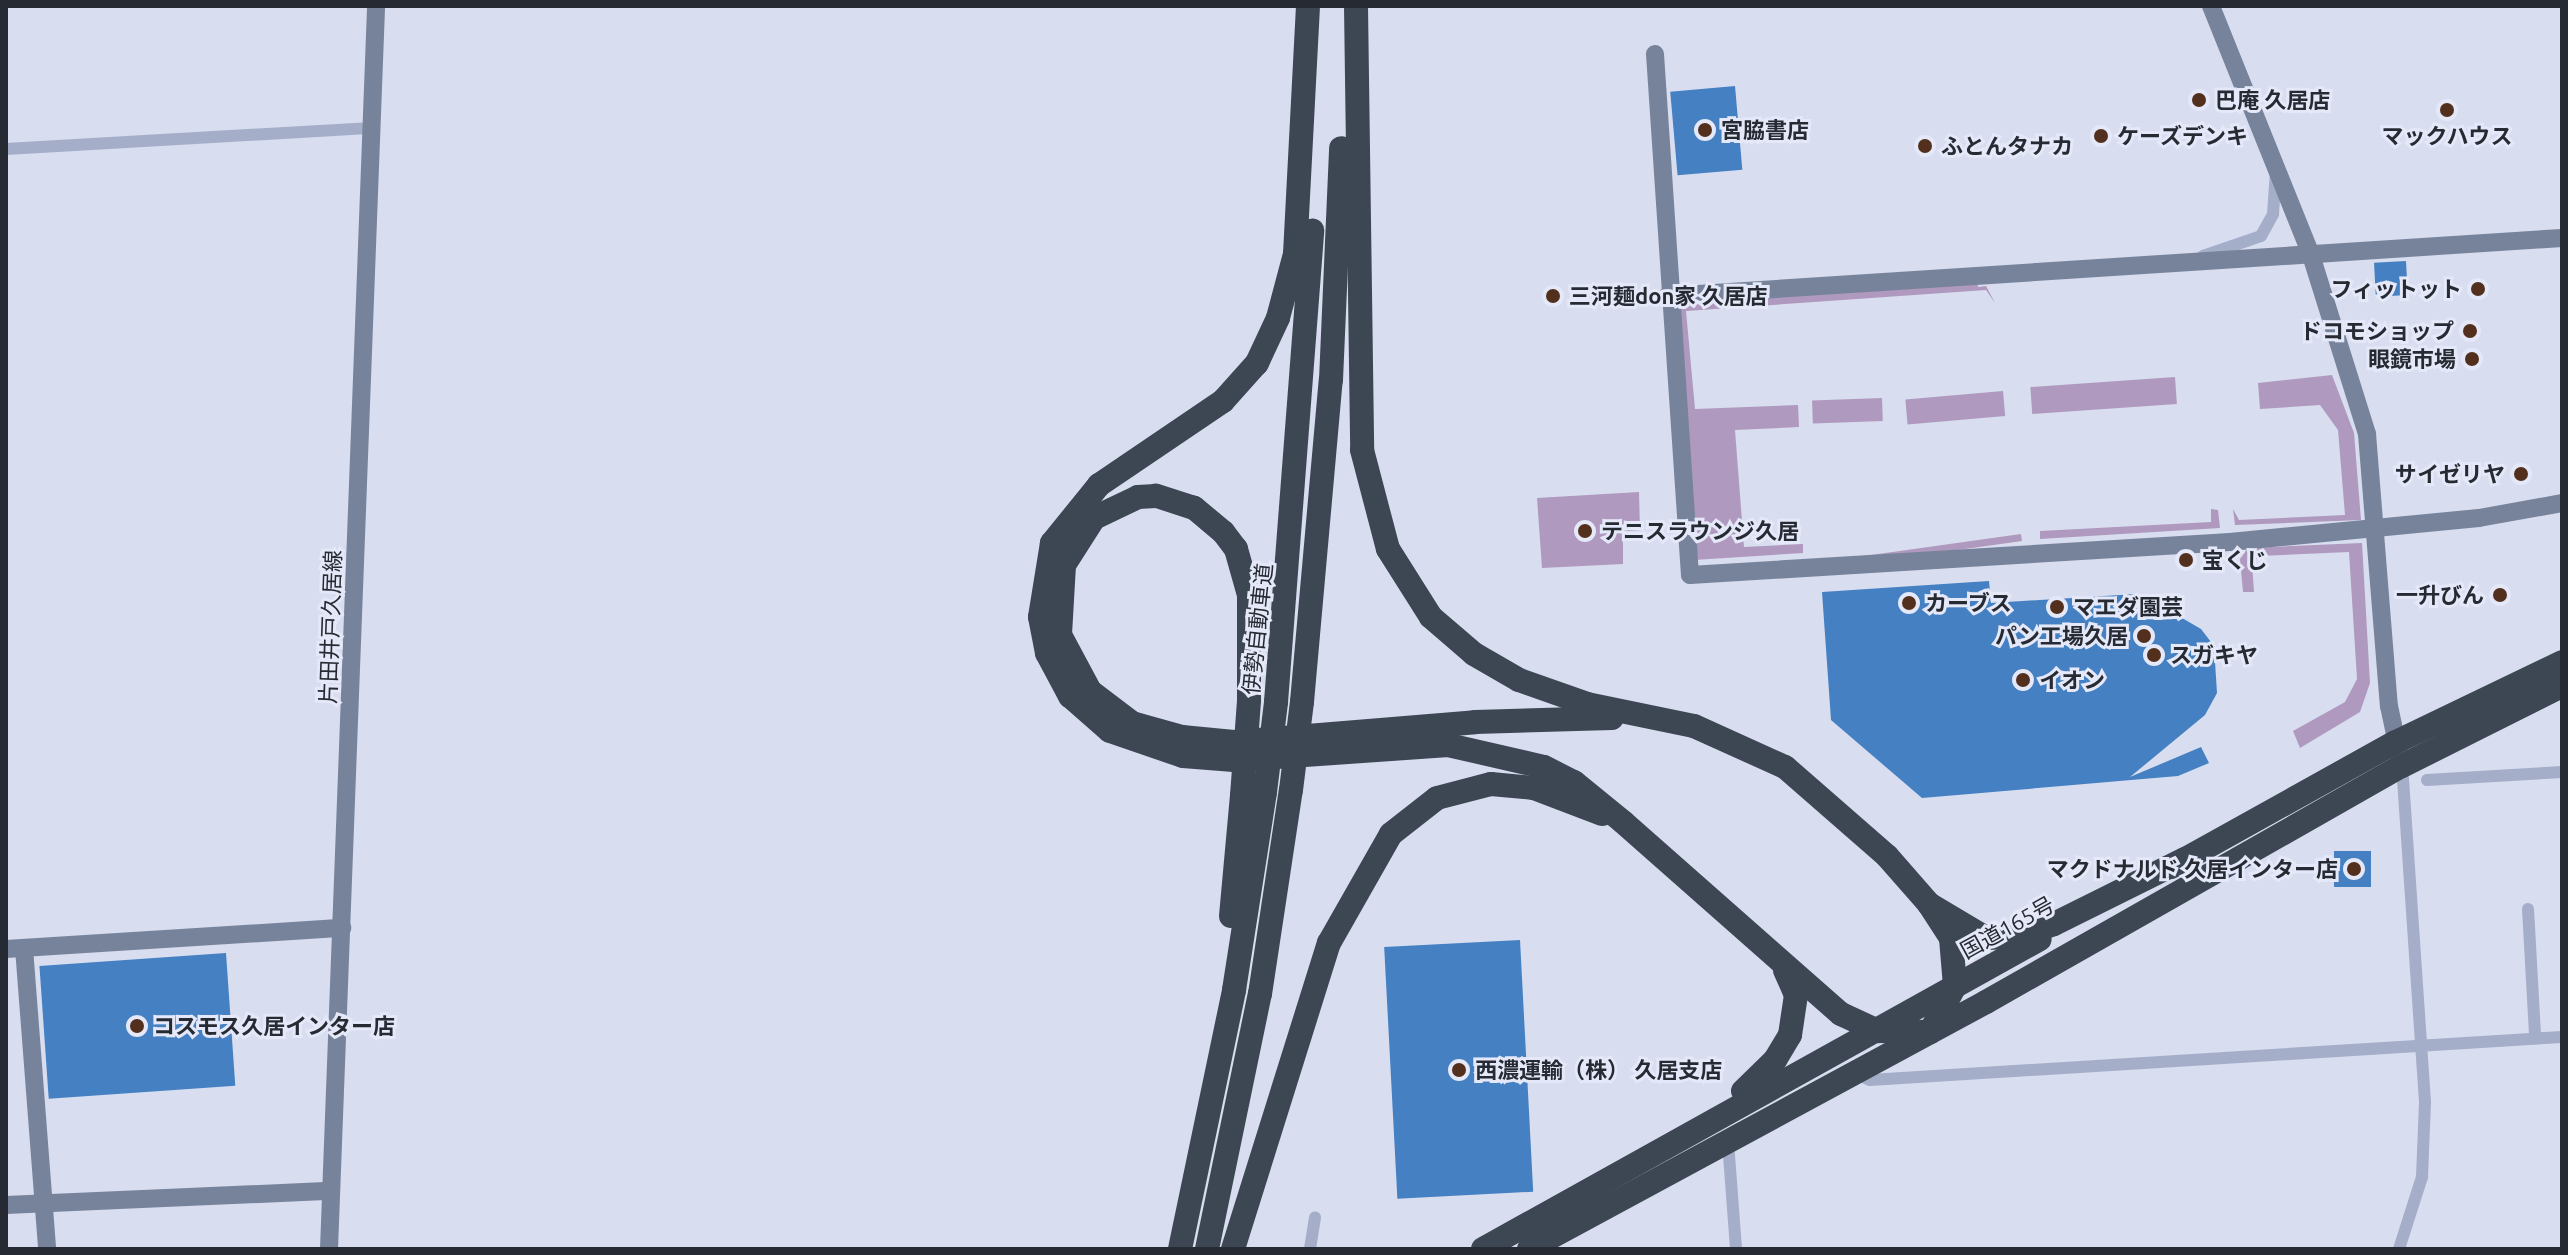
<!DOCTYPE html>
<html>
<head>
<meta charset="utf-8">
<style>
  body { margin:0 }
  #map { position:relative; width:2568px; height:1255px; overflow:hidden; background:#d8ddf0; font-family:Ubuntu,"Noto Sans JP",sans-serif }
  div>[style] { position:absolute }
  .green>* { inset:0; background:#b099be; transform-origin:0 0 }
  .building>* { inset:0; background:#4480c2; transform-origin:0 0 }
  .street>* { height:12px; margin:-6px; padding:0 6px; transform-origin:6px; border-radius:6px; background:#a5aec8 }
  .secondary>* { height:18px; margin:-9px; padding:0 9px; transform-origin:9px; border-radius:9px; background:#77839b }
  .highway>* { height:24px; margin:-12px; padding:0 12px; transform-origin:12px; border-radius:12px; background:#3d4754 }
  .highway-bridge>* { height:24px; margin:-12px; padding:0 12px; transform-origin:12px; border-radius:12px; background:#3d4754 }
  .dots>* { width:22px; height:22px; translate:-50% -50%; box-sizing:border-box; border:4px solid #e4e8f8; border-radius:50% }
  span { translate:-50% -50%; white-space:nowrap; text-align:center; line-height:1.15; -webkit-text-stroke:6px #e4e8f8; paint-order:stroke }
  .poi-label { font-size:22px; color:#262b33; font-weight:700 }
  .left { translate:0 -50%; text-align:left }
  .right { translate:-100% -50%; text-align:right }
  .street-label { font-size:22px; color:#262b33 }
  .frame { position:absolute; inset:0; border:8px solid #262b33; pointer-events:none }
</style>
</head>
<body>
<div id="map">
  <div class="green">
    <div style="clip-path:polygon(1977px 278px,1978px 287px,1986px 286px,1995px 303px,1986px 290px,1686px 311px,1695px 409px,1798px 405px,1799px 427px,1735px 430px,1744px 547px,1803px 544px,1803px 553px,1694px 560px,1674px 299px)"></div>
    <div style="clip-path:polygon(2332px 375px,2354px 433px,2361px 520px,2235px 525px,2233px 509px,2239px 520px,2345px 515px,2338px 430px,2320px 405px,2260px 409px,2258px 383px)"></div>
    <div style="left:2175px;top:377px;width:27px;height:145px;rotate:86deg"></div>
    <div style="left:2003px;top:391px;width:25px;height:98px;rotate:85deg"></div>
    <div style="left:1882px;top:398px;width:23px;height:70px;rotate:88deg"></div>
    <div style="clip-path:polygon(1639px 492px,1640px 530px,1623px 531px,1623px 564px,1542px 568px,1537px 498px)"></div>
    <div style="clip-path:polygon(2211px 509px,2218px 510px,2220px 528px,2040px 539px,2040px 531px,2211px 522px)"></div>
    <div style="left:2021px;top:534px;width:7px;height:200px;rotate:82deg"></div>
    <div style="clip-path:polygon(2362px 543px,2370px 683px,2360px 712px,2300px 748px,2293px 731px,2345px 702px,2357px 679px,2349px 552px,2260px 556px,2252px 563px,2254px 592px,2243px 592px,2240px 559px,2248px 548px)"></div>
  </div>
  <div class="building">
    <div style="left:1735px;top:86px;width:84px;height:65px;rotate:85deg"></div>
    <div style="left:2406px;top:261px;width:34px;height:32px;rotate:87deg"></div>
    <div style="clip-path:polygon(1989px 581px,1991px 603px,2136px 594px,2137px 611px,2182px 618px,2201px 629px,2214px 646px,2217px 693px,2205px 715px,2130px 777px,2201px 747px,2209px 763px,2178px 776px,1922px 798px,1831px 720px,1822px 592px)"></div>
    <div style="left:2334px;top:851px;width:37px;height:36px"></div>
    <div style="left:1520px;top:940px;width:252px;height:136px;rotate:87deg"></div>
    <div style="left:226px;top:953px;width:133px;height:187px;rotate:86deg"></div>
  </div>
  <div class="street">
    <div style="left:6px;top:149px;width:367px;rotate:-3.3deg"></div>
    <div style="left:2203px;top:256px;width:61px;rotate:-19deg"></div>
    <div style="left:2261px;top:236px;width:25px;rotate:-61deg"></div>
    <div style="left:2273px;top:214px;width:39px;rotate:-86deg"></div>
    <div style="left:2427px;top:780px;width:135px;rotate:-3.4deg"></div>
    <div style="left:2528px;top:909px;width:127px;rotate:86.8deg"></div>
    <div style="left:1856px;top:1074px;width:15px;rotate:23deg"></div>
    <div style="left:1870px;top:1080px;width:693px;rotate:-3.56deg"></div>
    <div style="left:1728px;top:1142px;width:107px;rotate:85.7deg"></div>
    <div style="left:1310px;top:1249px;width:32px;rotate:-81deg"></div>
    <div style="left:2399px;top:1249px;width:76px;rotate:-72.3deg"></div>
    <div style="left:2422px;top:1177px;width:75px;rotate:-87.7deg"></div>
    <div style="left:2425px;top:1102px;width:337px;rotate:-93.9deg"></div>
  </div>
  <div class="secondary">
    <div style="left:2211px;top:6px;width:265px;rotate:68.1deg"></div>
    <div style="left:2310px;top:252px;width:191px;rotate:72.6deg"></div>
    <div style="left:2367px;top:434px;width:273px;rotate:85.4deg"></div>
    <div style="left:2389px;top:706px;width:48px;rotate:78deg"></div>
    <div style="left:1655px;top:54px;width:522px;rotate:86.16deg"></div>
    <div style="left:1690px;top:575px;width:541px;rotate:-3.5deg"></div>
    <div style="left:2230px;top:542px;width:250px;rotate:-5.5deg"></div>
    <div style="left:2479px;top:518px;width:84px;rotate:-10.2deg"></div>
    <div style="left:1667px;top:296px;width:897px;rotate:-3.71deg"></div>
    <div style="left:24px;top:948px;width:302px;rotate:85.6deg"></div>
    <div style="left:6px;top:949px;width:337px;rotate:-3.6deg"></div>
    <div style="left:6px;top:1205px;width:325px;rotate:-2.5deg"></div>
    <div style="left:329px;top:1249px;width:1244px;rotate:-87.83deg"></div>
  </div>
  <div class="highway">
    <div style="left:1308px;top:6px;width:248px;rotate:93deg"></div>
    <div style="left:1295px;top:254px;width:66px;rotate:104.9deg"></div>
    <div style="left:1278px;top:318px;width:50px;rotate:115deg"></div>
    <div style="left:1257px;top:363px;width:51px;rotate:131.8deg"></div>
    <div style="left:1223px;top:401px;width:150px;rotate:145.9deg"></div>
    <div style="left:1099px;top:485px;width:75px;rotate:129deg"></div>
    <div style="left:1052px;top:543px;width:75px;rotate:99.2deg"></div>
    <div style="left:1040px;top:617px;width:37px;rotate:79deg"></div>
    <div style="left:1047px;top:653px;width:49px;rotate:61.9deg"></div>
    <div style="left:1070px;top:696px;width:53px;rotate:41.2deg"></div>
    <div style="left:1110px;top:731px;width:77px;rotate:18.9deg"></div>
    <div style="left:1183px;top:756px;width:51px;rotate:4.5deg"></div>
    <div style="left:1234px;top:760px;width:215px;rotate:-4deg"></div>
    <div style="left:1448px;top:745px;width:98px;rotate:12.9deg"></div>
    <div style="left:1544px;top:767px;width:34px;rotate:27deg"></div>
    <div style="left:1574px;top:782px;width:63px;rotate:39.2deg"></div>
    <div style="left:1623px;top:822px;width:290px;rotate:41.4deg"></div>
    <div style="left:1841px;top:1014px;width:41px;rotate:24.7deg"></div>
    <div style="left:1878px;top:1031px;width:52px;rotate:1.1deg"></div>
    <div style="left:1930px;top:1032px;width:52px;rotate:-61.5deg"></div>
    <div style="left:1955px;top:986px;width:48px;rotate:-94.8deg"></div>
    <div style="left:1951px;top:938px;width:40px;rotate:-122.9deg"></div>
    <div style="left:1356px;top:6px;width:444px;rotate:89.2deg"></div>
    <div style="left:1362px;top:450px;width:102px;rotate:75.3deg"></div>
    <div style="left:1388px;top:549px;width:80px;rotate:57.7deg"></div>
    <div style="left:1431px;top:617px;width:57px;rotate:40.7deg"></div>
    <div style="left:1474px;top:654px;width:52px;rotate:30deg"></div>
    <div style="left:1519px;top:680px;width:72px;rotate:19.4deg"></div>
    <div style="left:1587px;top:704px;width:109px;rotate:11.6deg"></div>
    <div style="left:1694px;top:726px;width:100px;rotate:24.3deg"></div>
    <div style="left:1785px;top:767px;width:135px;rotate:41.1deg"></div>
    <div style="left:1887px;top:856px;width:64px;rotate:48.8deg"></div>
    <div style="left:1929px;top:904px;width:66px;rotate:30.8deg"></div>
    <div style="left:1986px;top:938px;width:30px;rotate:-2deg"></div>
    <div style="left:2016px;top:937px;width:40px;rotate:-18.9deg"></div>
    <div style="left:2054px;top:924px;width:146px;rotate:-26.4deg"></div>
    <div style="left:1249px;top:700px;width:105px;rotate:-90deg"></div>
    <div style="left:1249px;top:595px;width:48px;rotate:-105.8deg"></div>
    <div style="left:1236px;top:549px;width:21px;rotate:-127deg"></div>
    <div style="left:1223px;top:532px;width:38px;rotate:-140deg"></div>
    <div style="left:1194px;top:508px;width:40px;rotate:-162deg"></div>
    <div style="left:1156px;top:496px;width:18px;rotate:177deg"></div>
    <div style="left:1138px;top:497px;width:49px;rotate:154.5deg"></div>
    <div style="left:1094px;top:518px;width:56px;rotate:122.6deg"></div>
    <div style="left:1064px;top:565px;width:70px;rotate:93.3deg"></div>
    <div style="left:1060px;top:635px;width:64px;rotate:61.8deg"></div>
    <div style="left:1090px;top:691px;width:53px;rotate:37.3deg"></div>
    <div style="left:1132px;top:723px;width:52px;rotate:15.6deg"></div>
    <div style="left:1182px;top:737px;width:52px;rotate:5.5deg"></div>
    <div style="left:1234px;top:742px;width:242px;rotate:-4.7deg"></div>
    <div style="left:1475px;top:722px;width:137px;rotate:-1.7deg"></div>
    <div style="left:1276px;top:702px;width:473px;rotate:-85.6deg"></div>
    <div style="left:1302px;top:702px;width:323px;rotate:-84.9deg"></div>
    <div style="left:1331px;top:380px;width:232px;rotate:-87.5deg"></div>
    <div style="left:2171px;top:867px;width:257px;rotate:-29.1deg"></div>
    <div style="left:2396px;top:742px;width:184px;rotate:-25.7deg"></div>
    <div style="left:1231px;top:916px;width:121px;rotate:-84.8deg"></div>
    <div style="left:1743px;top:1091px;width:45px;rotate:-44.1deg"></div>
    <div style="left:1775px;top:1060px;width:29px;rotate:-59deg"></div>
    <div style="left:1790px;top:1035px;width:40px;rotate:-81.5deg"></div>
    <div style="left:1796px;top:995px;width:27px;rotate:-114deg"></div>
    <div style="left:1180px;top:1249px;width:265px;rotate:-78.2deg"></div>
    <div style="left:1234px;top:990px;width:200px;rotate:-81.1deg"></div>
    <div style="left:1207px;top:1249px;width:260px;rotate:-78.3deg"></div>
    <div style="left:1260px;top:994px;width:206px;rotate:-81.4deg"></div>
    <div style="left:1233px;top:1249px;width:321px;rotate:-72.6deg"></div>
    <div style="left:1329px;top:943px;width:125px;rotate:-60.4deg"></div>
    <div style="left:1391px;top:834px;width:58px;rotate:-38deg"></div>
    <div style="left:1437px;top:798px;width:56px;rotate:-14.5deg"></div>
    <div style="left:1491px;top:784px;width:43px;rotate:5.3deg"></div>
    <div style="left:1534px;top:788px;width:73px;rotate:20.9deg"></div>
    <div style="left:1483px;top:1249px;width:637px;rotate:-29.1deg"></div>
    <div style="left:1529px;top:1249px;width:519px;rotate:-28.39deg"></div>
    <div style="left:1986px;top:1002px;width:478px;rotate:-29.6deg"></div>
    <div style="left:2402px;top:766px;width:179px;rotate:-26.6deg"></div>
  </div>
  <div class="highway-bridge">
    <div style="left:1291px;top:790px;width:89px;rotate:-82.9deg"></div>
    <div style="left:1265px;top:792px;width:91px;rotate:-83deg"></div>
    <div style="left:1242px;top:796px;width:96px;rotate:-85.8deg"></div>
  </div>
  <div class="dots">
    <div style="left:2199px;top:100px;background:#53301d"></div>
    <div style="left:2447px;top:110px;background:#53301d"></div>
    <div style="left:1705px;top:130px;background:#53301d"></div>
    <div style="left:2101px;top:136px;background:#53301d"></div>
    <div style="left:1925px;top:146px;background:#53301d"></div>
    <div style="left:2478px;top:289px;background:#53301d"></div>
    <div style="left:1553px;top:296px;background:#53301d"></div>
    <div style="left:2470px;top:331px;background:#53301d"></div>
    <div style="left:2472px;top:359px;background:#53301d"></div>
    <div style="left:2521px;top:474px;background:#53301d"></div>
    <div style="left:1585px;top:531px;background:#53301d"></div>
    <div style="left:2186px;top:560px;background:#53301d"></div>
    <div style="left:2500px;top:595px;background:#53301d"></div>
    <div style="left:1909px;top:603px;background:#53301d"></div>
    <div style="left:2057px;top:607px;background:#53301d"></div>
    <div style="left:2144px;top:636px;background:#53301d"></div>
    <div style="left:2154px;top:655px;background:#53301d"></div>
    <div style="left:2023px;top:680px;background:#53301d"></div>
    <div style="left:2354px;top:869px;background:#53301d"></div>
    <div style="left:137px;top:1026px;background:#53301d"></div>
    <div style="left:1459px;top:1070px;background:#53301d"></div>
  </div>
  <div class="poi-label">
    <span class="left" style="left:2215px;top:100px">巴庵 久居店</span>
    <span class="left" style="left:1721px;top:130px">宮脇書店</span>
    <span class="left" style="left:2117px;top:136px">ケーズデンキ</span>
    <span style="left:2447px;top:136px">マックハウス</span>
    <span class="left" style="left:1941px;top:146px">ふとんタナカ</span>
    <span class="right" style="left:2462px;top:289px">フィットット</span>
    <span class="left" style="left:1569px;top:296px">三河麺don家 久居店</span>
    <span class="right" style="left:2454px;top:331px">ドコモショップ</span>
    <span class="right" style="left:2456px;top:359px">眼鏡市場</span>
    <span class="right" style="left:2505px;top:474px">サイゼリヤ</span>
    <span class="left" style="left:1601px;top:531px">テニスラウンジ久居</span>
    <span class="left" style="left:2202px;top:560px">宝くじ</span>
    <span class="right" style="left:2484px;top:595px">一升びん</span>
    <span class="left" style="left:1925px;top:603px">カーブス</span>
    <span class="left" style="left:2073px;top:607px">マエダ園芸</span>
    <span class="right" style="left:2128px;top:636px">パン工場久居</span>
    <span class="left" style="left:2170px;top:655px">スガキヤ</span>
    <span class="left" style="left:2039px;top:680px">イオン</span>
    <span class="right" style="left:2338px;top:869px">マクドナルド 久居インター店</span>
    <span class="left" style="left:153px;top:1026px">コスモス久居インター店</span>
    <span class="left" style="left:1475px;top:1070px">西濃運輸（株） 久居支店</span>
  </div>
  <div class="street-label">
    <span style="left:330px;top:627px;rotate:-88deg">片田井戸久居線</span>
    <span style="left:1257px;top:629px;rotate:-84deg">伊勢自動車道</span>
    <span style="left:2007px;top:927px;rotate:-29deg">国道165号</span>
  </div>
  <div class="frame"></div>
</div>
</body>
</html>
